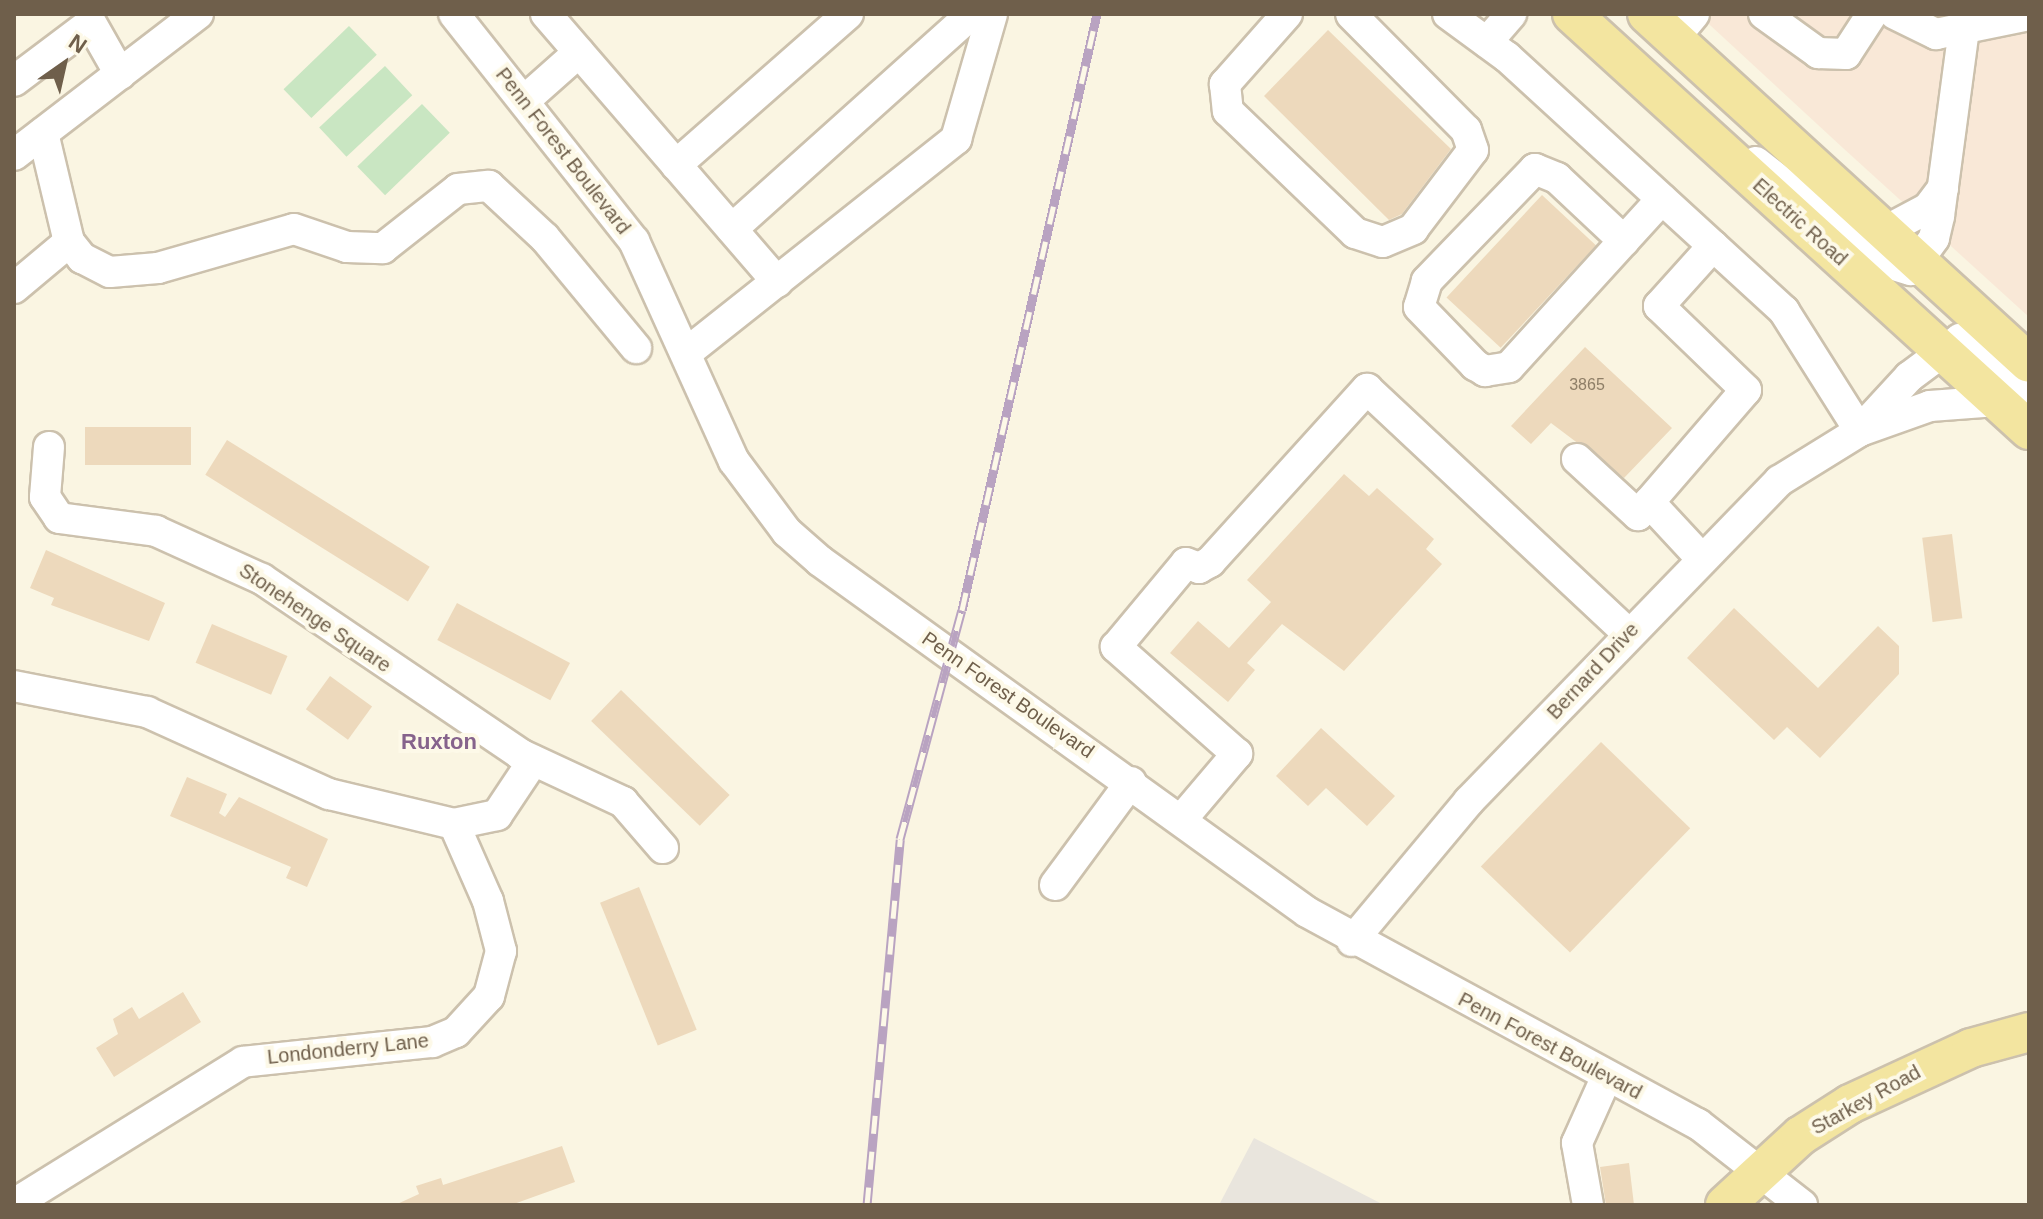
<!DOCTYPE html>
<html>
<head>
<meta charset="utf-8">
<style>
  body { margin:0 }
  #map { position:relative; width:2043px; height:1219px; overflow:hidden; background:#faf5e2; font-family:Arial,sans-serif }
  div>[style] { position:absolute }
  .commercial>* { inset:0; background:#f9e8d7 }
  .industrial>* { inset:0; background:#e9e5dd }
  .green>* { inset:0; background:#c9e6c2; transform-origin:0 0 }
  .building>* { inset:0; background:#edd9bc; transform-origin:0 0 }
  .roads { filter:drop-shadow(2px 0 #ccc1ad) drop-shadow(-2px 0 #ccc1ad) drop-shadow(0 2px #ccc1ad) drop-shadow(0 -2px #ccc1ad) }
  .minor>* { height:30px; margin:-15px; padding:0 15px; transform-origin:15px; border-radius:15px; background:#fff }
  .major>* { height:38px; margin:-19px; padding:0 19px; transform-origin:19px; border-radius:19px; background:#f3e5a0 }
  .rail>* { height:9px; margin-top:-4.5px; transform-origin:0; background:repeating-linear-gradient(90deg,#fdf9e8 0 18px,#b9a3c1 0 36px); box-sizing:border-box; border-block:2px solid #b9a3c1 }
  span { translate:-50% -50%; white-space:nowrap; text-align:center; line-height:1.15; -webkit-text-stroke:8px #fdf9e8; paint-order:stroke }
  .number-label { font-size:16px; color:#8e7e67 }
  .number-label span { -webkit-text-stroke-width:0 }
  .street-label { font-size:20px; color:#6f5f4b }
  .neighbourhood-label { font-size:22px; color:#86638c; font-weight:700 }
  .frame { position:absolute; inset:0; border:16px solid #6f5f4b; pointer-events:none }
  .north { position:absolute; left:24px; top:24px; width:80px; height:80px; -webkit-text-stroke:6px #fdf9e8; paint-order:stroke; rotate:34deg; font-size:22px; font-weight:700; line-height:32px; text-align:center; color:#6f5f4b }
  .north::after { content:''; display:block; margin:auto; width:28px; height:36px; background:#6f5f4b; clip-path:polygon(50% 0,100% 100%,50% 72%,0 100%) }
</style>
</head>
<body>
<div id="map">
  <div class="commercial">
    <div style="clip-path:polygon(1698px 14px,2029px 14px,2029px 317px,1843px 148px)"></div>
  </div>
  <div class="industrial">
    <div style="clip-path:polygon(1254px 1138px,1384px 1205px,1219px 1205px)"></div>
  </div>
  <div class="green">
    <div style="left:349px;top:26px;width:40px;height:91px;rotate:46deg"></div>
    <div style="left:385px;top:66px;width:40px;height:90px;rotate:47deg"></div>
    <div style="left:422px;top:104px;width:40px;height:90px;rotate:46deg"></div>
  </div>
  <div class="building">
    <div style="clip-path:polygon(1328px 30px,1451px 149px,1402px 214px,1389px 220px,1264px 96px)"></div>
    <div style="left:1542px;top:195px;width:74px;height:140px;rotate:43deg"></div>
    <div style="clip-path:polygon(1585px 347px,1672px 428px,1624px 478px,1551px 423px,1531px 444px,1511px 426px)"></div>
    <div style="left:191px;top:427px;width:38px;height:106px;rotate:90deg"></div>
    <div style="left:227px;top:440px;width:239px;height:41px;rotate:32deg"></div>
    <div style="clip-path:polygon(1344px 474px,1369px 496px,1377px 488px,1434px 539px,1426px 549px,1442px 564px,1344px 671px,1282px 624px,1247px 663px,1255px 670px,1228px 702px,1170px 653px,1198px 621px,1229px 648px,1271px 602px,1247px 580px)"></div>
    <div style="left:1952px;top:534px;width:85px;height:30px;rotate:83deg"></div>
    <div style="clip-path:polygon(46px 550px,165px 603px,149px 641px,51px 605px,54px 598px,30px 588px)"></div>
    <div style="left:457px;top:603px;width:128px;height:42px;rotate:28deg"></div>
    <div style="clip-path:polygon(1734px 608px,1818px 688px,1878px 626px,1899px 646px,1899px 674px,1820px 758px,1787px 727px,1774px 740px,1687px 658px)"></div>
    <div style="left:212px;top:624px;width:82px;height:42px;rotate:23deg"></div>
    <div style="left:330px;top:676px;width:52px;height:41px;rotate:36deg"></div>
    <div style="left:621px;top:690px;width:151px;height:43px;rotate:44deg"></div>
    <div style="clip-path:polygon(1321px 728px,1395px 796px,1367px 826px,1326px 788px,1308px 806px,1276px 776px)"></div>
    <div style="left:1601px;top:742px;width:124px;height:173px;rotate:44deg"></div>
    <div style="clip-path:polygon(187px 777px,227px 794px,219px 813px,225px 817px,239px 797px,328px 839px,307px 887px,286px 878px,291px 867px,170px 816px)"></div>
    <div style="left:639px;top:887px;width:154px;height:42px;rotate:68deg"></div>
    <div style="clip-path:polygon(183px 992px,201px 1022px,114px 1077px,96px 1048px,118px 1034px,113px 1019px,132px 1007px,139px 1019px)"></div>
    <div style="clip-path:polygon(562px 1146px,575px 1182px,511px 1205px,395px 1205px,419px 1194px,416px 1186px,441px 1178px,443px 1185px)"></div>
    <div style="clip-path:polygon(1629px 1163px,1634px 1205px,1606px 1205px,1600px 1167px)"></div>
  </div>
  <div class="roads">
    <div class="minor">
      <div style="left:454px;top:14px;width:290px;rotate:51.6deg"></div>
      <div style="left:634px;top:241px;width:242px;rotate:65.6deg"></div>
      <div style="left:734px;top:461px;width:89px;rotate:53.3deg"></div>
      <div style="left:787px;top:532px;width:44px;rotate:41.3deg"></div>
      <div style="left:820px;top:561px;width:600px;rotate:35.78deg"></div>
      <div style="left:1307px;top:912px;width:445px;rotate:28.5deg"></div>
      <div style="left:1698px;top:1124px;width:132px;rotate:37.9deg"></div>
      <div style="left:546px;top:14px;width:354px;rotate:49.2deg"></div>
      <div style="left:1287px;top:14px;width:94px;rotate:131.5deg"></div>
      <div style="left:1225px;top:84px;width:27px;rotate:84deg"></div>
      <div style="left:1228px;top:111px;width:176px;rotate:43.8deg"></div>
      <div style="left:1355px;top:233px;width:29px;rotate:18deg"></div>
      <div style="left:1383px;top:242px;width:33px;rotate:-23deg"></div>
      <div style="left:1413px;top:229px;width:99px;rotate:-52.8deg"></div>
      <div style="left:1473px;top:150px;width:21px;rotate:-109deg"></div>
      <div style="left:1466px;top:130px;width:163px;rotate:-134.8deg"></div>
      <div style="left:1448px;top:14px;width:73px;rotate:36.1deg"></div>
      <div style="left:1507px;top:57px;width:376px;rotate:42.5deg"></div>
      <div style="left:1784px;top:311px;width:142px;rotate:57.7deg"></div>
      <div style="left:1764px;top:14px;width:67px;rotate:35.8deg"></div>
      <div style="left:1818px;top:53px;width:28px;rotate:2deg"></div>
      <div style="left:1846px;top:54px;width:48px;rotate:-57deg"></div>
      <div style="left:1895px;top:14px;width:46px;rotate:26deg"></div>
      <div style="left:1936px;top:34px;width:95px;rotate:-11.5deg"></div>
      <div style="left:1674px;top:38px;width:31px;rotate:-50deg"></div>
      <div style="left:1487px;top:42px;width:37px;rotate:-49deg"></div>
      <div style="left:14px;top:81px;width:96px;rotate:-37deg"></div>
      <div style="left:91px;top:23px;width:59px;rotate:60.4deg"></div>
      <div style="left:525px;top:100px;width:72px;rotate:-41.6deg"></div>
      <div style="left:14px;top:155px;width:232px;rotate:-37.5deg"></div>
      <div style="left:1756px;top:162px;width:162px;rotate:38deg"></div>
      <div style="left:1884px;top:262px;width:28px;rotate:17deg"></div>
      <div style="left:1911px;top:270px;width:39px;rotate:-54deg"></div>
      <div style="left:1934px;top:238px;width:23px;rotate:-77deg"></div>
      <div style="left:1939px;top:216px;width:204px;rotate:-82.4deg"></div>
      <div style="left:676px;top:165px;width:229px;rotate:-41.3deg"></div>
      <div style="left:732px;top:229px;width:322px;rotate:-41.9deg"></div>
      <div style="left:1885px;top:231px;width:49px;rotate:-28.1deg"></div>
      <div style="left:1928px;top:208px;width:25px;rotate:-53deg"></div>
      <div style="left:1624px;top:241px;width:92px;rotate:-136.8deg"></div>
      <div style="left:1557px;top:178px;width:24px;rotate:-158deg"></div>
      <div style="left:1535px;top:169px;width:156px;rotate:134deg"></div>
      <div style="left:1427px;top:281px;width:27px;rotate:107deg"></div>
      <div style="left:1419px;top:307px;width:81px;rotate:46deg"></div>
      <div style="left:1475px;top:365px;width:12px;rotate:31deg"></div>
      <div style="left:1485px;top:371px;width:24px;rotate:-9deg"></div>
      <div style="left:1509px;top:367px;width:227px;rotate:-47.7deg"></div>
      <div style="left:69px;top:242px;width:21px;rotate:51deg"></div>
      <div style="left:82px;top:258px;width:31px;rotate:27deg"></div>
      <div style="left:110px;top:272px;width:48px;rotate:-4.8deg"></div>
      <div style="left:158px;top:268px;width:141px;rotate:-16deg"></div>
      <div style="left:294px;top:229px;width:56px;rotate:18.8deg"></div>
      <div style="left:347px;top:247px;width:36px;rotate:2deg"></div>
      <div style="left:383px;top:248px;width:95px;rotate:-38.2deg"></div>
      <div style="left:458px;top:189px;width:31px;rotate:-6deg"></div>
      <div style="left:489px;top:186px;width:76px;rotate:42.9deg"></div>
      <div style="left:545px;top:238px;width:143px;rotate:50.4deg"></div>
      <div style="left:14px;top:288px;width:72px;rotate:-39.9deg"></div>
      <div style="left:69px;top:242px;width:112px;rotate:-103.4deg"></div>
      <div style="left:690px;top:350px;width:340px;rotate:-38.4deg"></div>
      <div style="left:956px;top:139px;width:130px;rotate:-73.9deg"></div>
      <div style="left:1864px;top:426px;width:67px;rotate:-47.4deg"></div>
      <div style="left:1909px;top:377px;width:64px;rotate:-36.7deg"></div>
      <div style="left:1960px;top:339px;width:87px;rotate:37.5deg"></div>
      <div style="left:49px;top:447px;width:50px;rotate:94.6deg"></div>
      <div style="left:45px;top:497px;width:25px;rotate:56deg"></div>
      <div style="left:59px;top:518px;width:98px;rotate:7.6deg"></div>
      <div style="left:156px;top:531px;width:116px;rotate:24.4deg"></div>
      <div style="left:262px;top:579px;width:312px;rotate:34.1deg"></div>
      <div style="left:520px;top:754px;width:114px;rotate:25deg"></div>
      <div style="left:623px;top:802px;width:61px;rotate:49deg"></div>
      <div style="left:1577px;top:459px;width:83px;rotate:42.6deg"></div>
      <div style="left:1638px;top:515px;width:165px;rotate:-49.2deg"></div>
      <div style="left:1746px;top:390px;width:121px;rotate:-136deg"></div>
      <div style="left:1659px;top:306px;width:81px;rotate:-48deg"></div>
      <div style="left:1649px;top:502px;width:76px;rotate:47.1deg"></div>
      <div style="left:14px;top:686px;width:136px;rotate:11.1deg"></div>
      <div style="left:147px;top:712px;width:200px;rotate:24.3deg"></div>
      <div style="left:329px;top:794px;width:129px;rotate:13.5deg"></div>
      <div style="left:454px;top:824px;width:84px;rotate:66.2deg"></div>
      <div style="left:488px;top:901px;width:52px;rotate:75.4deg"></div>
      <div style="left:501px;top:951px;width:47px;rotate:104.9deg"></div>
      <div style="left:489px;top:996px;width:49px;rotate:132.5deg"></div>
      <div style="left:456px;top:1032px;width:26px;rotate:157deg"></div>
      <div style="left:432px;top:1042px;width:190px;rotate:174deg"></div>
      <div style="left:243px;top:1062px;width:269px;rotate:148.2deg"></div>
      <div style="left:1181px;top:820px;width:87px;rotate:-49.7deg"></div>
      <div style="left:1237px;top:754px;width:162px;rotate:-138.5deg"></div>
      <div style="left:1116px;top:647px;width:109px;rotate:-50.2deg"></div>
      <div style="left:1186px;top:563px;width:14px;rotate:21deg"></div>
      <div style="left:1199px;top:568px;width:13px;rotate:-29deg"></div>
      <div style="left:1210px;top:562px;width:234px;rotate:-47.8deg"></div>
      <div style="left:1367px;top:389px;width:357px;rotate:43.1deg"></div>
      <div style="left:454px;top:824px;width:44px;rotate:-11.8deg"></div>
      <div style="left:497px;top:815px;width:65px;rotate:-56.3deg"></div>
      <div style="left:1055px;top:885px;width:128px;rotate:-53.6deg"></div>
      <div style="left:1352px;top:941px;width:182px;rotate:-50.1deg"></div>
      <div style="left:1469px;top:801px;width:446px;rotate:-45.9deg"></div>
      <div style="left:1779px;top:481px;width:95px;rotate:-31.7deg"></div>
      <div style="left:1860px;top:431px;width:74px;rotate:-19.7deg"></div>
      <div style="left:1930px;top:406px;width:67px;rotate:-4.3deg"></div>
      <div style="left:1588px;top:1205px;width:63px;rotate:-100.1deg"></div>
      <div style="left:1577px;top:1143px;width:73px;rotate:-65.9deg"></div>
    </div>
    <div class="major">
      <div style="left:1572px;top:14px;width:618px;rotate:42.31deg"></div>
      <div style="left:1647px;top:14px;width:517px;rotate:42.42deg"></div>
      <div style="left:1725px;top:1205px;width:102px;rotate:-42.6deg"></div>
      <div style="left:1800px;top:1136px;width:59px;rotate:-32.6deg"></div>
      <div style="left:1850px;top:1104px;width:133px;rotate:-24.8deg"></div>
      <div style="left:1971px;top:1048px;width:60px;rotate:-15.4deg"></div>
    </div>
  </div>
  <div class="rail">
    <div style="left:867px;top:1205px;width:367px;rotate:-84.8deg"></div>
    <div style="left:900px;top:839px;width:237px;rotate:-74.9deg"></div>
    <div style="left:962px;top:610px;width:611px;rotate:-77.24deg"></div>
  </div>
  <div class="number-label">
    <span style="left:1587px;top:385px">3865</span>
  </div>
  <div class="street-label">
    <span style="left:563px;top:151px;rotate:52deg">Penn Forest Boulevard</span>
    <span style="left:1800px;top:222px;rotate:42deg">Electric Road</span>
    <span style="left:315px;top:618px;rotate:34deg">Stonehenge Square</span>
    <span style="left:1593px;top:671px;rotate:-47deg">Bernard Drive</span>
    <span style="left:1008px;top:695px;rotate:35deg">Penn Forest Boulevard</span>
    <span style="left:1550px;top:1046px;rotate:28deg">Penn Forest Boulevard</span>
    <span style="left:348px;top:1049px;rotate:-6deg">Londonderry Lane</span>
    <span style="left:1866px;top:1100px;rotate:-29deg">Starkey Road</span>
  </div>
  <div class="neighbourhood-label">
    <span style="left:439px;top:742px">Ruxton</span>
  </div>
  <div class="frame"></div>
  <div class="north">N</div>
</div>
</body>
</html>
